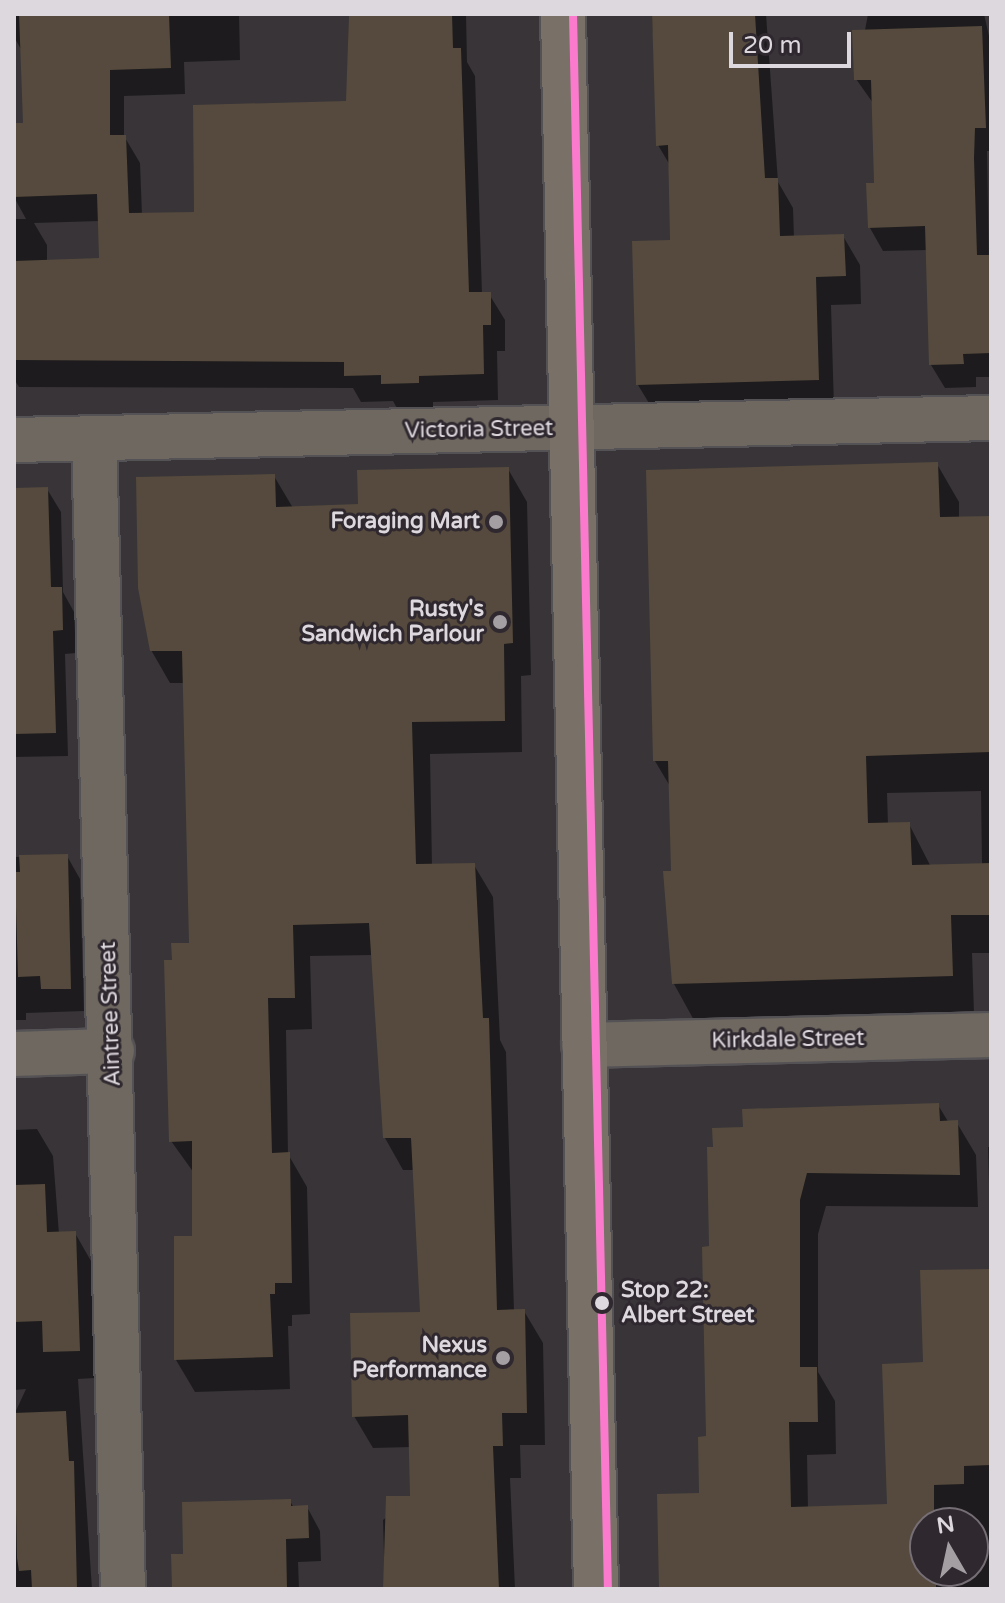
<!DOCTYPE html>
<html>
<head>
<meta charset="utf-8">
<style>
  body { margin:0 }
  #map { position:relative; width:1005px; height:1603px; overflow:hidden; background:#383438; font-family:"Varela Round",sans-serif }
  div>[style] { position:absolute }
  .shadow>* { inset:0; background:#0007 }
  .building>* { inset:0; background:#554a3d }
  .roads { filter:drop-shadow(2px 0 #555255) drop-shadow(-2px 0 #555255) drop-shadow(0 2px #555255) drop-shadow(0 -2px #555255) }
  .minor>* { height:44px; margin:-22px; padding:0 22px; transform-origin:22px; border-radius:22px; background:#6e6860 }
  .major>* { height:44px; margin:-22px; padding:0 22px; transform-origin:22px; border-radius:22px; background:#797168 }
  .tram-1>* { height:8px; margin:-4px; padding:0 4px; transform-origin:4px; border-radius:4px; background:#fc7acd }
  .dots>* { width:22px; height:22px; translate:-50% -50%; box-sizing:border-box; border:4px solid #2f282f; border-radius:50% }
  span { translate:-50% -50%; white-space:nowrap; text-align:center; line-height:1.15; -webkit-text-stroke:6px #2f282f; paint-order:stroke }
  .street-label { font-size:22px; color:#ddd8dd }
  .poi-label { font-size:22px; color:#ddd8dd; font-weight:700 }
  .right { translate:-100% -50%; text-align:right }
  .stop-label { font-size:22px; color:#ddd8dd; font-weight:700 }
  .left { translate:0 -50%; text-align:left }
  .frame { position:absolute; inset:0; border:16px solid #ddd8dd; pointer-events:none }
  .north { position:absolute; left:909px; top:1507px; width:80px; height:80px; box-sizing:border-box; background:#2f282f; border:2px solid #756e75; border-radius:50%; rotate:351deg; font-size:22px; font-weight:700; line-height:32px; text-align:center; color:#ddd8dd }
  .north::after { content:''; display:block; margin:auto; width:28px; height:36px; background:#a39fa3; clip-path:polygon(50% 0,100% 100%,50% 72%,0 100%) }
  .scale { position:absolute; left:729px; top:32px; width:122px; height:36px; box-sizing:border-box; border:4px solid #ddd8dd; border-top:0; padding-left:10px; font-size:24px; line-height:28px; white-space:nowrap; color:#ddd8dd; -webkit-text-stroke:6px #2f282f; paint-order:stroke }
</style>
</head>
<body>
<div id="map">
  <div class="shadow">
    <div style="clip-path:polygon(evenodd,14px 14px,239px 14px,240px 60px,184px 62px,185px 94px,124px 96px,124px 136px,140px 163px,142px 215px,196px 214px,348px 103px,349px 14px,466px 14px,467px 62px,475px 76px,482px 294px,489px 294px,505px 320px,505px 351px,497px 351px,498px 400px,433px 402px,433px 409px,398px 410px,393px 401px,361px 402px,353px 388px,19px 387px,14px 379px,14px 219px,26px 219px,14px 197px,14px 125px,25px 125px,22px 51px,14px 37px,14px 14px,100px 221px,102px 260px,47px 262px,47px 245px,34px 223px,100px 221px)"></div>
    <div style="clip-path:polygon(652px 14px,766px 14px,778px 182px,793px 208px,794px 238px,843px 236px,860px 265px,861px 304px,831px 305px,834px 408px,655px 413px,638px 385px,672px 242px,671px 167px,658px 145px)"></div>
    <div style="clip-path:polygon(868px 14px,984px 14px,991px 45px,991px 151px,987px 151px,991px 377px,976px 377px,976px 387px,945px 388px,931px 365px,928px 250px,883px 251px,870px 228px,876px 185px,873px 103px,856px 79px)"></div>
    <div style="clip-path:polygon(evenodd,937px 464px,959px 502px,959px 519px,991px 518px,991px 953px,972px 953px,974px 1013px,695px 1022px,674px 984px,671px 788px,655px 761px,937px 464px,981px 791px,982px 865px,931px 867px,909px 824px,888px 825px,887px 793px,981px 791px)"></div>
    <div style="clip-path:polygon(508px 469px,527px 502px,531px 675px,521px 676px,522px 752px,430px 754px,432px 866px,474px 865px,493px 897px,500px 1040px,506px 1052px,514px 1311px,524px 1311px,543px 1343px,545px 1445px,520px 1445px,521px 1478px,510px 1478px,515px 1589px,385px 1589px,383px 1520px,412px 1498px,411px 1447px,373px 1448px,354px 1416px,422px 1314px,414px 1170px,403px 1170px,385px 1138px,373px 955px,310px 956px,312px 1029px,286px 1030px,288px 1154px,307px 1187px,310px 1314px,292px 1315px,292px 1326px,288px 1326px,290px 1389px,195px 1392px,176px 1360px,194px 1238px,194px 1173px,171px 1141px,174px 963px,191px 945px,185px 683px,170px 683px,151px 650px,274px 476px,293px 508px,360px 506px)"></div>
    <div style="clip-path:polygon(47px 489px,61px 512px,63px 592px,74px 612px,76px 653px,65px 654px,68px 756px,14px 757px,14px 490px)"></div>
    <div style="clip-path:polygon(67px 856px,80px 879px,84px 1011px,26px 1013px,26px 1020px,14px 1020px,14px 857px)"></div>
    <div style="clip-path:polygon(evenodd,938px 1105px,949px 1123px,957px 1123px,976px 1155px,978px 1207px,826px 1206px,818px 1234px,818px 1372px,835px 1401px,836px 1454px,807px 1455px,808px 1508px,889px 1506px,925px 1364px,991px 1271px,991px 1589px,661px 1589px,701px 1495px,708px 1438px,715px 1149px,745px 1129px,938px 1105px,925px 1523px,973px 1523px,973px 1571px,925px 1571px,925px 1523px)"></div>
    <div style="clip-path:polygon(37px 1129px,53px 1156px,59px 1234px,75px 1233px,91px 1261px,95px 1378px,78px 1379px,92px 1589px,14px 1589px,14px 1415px,26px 1389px,14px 1390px,14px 1130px)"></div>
    <div style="clip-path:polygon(988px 1147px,991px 1147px,991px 1256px)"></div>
    <div style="clip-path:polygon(290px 1501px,294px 1508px,307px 1507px,320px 1531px,321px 1561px,298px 1562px,299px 1589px,174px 1589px)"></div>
  </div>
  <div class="building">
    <div style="clip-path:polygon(19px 14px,169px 14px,171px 68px,110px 70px,110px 135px,126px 135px,129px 213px,194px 212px,193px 105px,346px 101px,349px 14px,452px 14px,453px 48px,461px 48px,469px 292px,491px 292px,491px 325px,483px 325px,484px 374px,419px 376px,419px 383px,381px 384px,381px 375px,344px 376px,344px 362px,14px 360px,14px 261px,99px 258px,97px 194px,14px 197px,14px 123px,23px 123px)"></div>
    <div style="clip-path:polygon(652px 14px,755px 14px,765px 178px,778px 178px,780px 236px,844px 234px,846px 276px,816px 277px,819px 380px,636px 385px,632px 241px,670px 240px,668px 145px,656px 146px)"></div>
    <div style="clip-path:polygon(982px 26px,986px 128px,975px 128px,974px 158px,977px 255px,991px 255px,991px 353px,963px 354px,964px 364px,929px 365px,925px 226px,868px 228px,866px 183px,874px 183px,871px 80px,854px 80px,852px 30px)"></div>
    <div style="clip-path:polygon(938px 462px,940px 517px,991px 516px,991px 752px,866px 756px,868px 823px,910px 822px,912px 865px,991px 863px,991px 915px,951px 915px,953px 976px,672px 984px,663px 871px,671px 871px,668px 761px,653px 761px,646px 470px)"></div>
    <div style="clip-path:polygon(509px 467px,513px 643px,504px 644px,505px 721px,412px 722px,416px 864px,475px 863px,483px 1018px,489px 1018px,497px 1310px,525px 1309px,527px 1413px,502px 1413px,503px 1446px,493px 1446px,499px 1589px,383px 1589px,386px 1496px,410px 1496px,408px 1415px,352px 1417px,350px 1313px,420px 1312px,411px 1138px,383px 1138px,369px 923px,293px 925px,295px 998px,268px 998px,272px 1153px,290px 1152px,292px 1283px,275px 1283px,275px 1294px,270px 1294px,273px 1357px,174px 1360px,174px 1236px,192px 1236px,192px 1141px,169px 1142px,164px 960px,172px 960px,171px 943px,189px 943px,182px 651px,150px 651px,138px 588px,136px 477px,275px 474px,276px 507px,358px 504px,357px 470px)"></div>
    <div style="clip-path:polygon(48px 487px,51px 587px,62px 587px,63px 630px,53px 631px,56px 733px,14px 734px,14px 488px)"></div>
    <div style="clip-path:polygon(68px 854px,71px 989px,41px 989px,40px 976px,18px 977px,15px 872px,20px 872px,19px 855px)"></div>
    <div style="clip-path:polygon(939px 1103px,940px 1121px,958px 1120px,960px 1175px,807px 1173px,800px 1200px,800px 1367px,817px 1367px,818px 1422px,789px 1422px,791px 1507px,887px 1504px,882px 1364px,923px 1362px,920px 1270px,991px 1269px,991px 1465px,964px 1466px,964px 1484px,934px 1485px,934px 1523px,925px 1523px,925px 1571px,936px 1571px,936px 1589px,659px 1589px,657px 1494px,699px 1493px,698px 1437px,706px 1436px,702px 1247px,709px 1246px,707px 1147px,713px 1147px,712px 1128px,743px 1127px,742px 1109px)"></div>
    <div style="clip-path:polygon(45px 1184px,47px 1232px,76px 1231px,80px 1351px,43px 1352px,42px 1321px,14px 1322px,14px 1185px)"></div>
    <div style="clip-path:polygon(66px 1411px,69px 1461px,74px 1461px,77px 1589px,32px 1589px,31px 1570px,19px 1571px,17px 1558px,14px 1413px)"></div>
    <div style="clip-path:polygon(291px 1499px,291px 1506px,308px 1505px,309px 1538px,286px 1539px,287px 1589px,172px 1589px,171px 1554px,183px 1554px,182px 1502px)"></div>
  </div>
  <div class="roads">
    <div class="minor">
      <div style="left:94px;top:438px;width:1151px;rotate:88.56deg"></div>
      <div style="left:14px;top:440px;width:977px;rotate:-1.29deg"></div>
      <div style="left:584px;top:1045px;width:407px;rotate:-1.4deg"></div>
      <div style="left:14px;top:1054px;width:98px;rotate:-1.8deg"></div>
    </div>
    <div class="major">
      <div style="left:563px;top:14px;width:1575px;rotate:88.8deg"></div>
    </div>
  </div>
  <div class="tram-1">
    <div style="left:573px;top:14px;width:1575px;rotate:88.73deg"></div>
  </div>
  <div class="dots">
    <div style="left:496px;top:522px;background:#a39fa3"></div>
    <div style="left:500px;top:622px;background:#a39fa3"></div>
    <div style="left:602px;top:1303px;background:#ddd8dd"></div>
    <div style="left:503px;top:1358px;background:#a39fa3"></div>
  </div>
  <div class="street-label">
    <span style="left:479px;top:430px;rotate:-1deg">Victoria Street</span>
    <span style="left:111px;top:1014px;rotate:-92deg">Aintree Street</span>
    <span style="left:788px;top:1040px;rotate:-1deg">Kirkdale Street</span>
  </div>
  <div class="poi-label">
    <span class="right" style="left:480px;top:522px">Foraging Mart</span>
    <span class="right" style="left:484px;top:622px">Rusty's<br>Sandwich Parlour</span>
    <span class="right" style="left:487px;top:1358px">Nexus<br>Performance</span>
  </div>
  <div class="stop-label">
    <span class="left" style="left:621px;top:1303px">Stop 22:<br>Albert Street</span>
  </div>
  <div class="frame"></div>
  <div class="north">N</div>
  <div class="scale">20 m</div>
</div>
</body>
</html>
